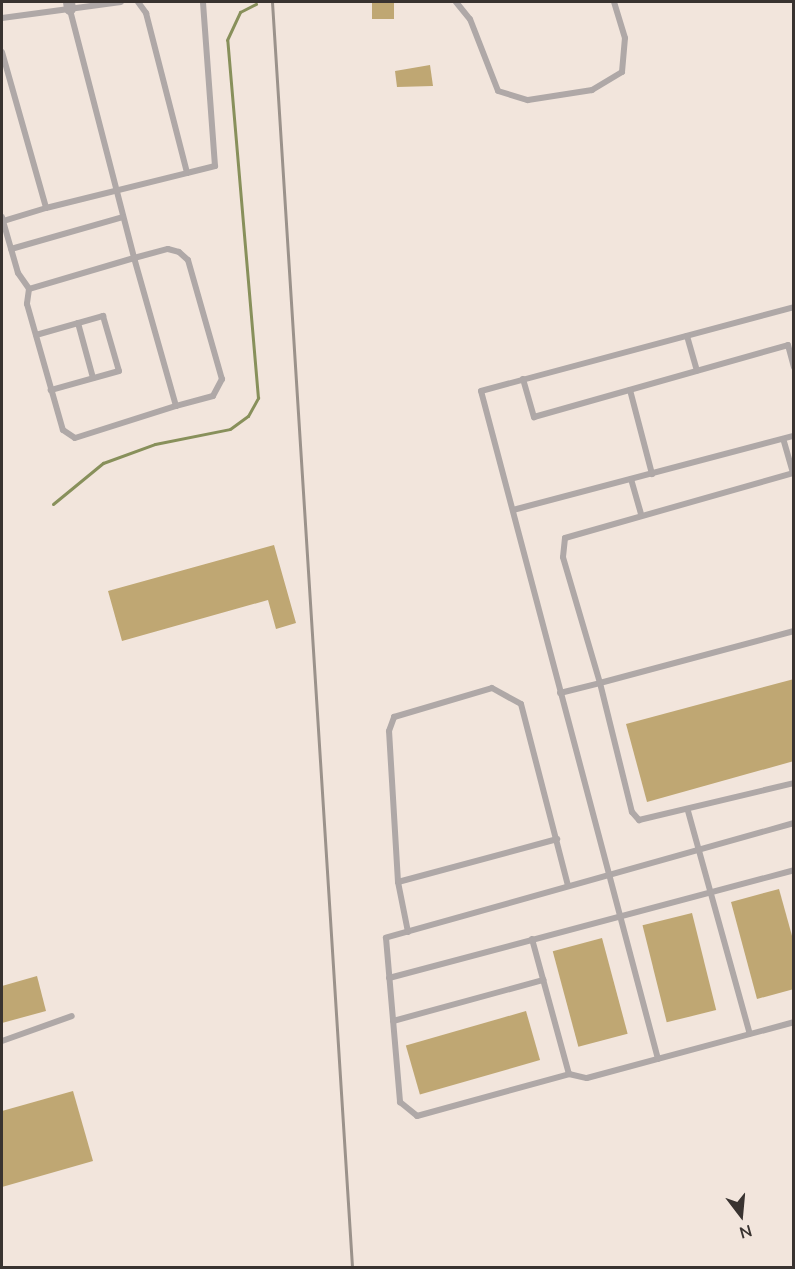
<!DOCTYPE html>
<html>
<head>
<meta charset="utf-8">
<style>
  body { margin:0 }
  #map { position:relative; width:795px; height:1269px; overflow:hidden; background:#f2e5dc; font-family:Mulish,sans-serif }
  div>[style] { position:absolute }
  .stream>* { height:3px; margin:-1.5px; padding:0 1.5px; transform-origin:1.5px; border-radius:1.5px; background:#88905b }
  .building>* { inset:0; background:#bfa773; transform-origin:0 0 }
  .lane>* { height:6px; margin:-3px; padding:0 3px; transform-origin:3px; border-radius:3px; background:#afa8a7 }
  .street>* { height:12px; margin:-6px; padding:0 6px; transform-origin:6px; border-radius:6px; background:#afa8a7 }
  .rail>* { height:3px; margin:-1.5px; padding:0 1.5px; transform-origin:1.5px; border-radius:1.5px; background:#9b928b }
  span { translate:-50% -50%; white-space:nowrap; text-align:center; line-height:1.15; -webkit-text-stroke:4.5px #f2e5dc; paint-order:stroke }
  .frame { position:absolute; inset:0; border:3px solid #393330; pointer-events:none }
  .north { position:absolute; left:711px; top:1185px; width:60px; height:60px; -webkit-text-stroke:4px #f2e5dc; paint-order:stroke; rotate:164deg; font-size:16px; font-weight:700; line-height:24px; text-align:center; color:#393330 }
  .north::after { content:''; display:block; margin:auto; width:21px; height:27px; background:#393330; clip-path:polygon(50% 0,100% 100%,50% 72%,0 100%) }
</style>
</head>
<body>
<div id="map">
  <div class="stream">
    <div style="left:53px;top:504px;width:65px;rotate:-39.4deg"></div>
    <div style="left:103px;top:463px;width:55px;rotate:-20.1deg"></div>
    <div style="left:155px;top:444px;width:76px;rotate:-11.3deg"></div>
    <div style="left:230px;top:429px;width:22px;rotate:-36deg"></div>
    <div style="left:248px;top:416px;width:21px;rotate:-61deg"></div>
    <div style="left:258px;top:398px;width:359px;rotate:-94.9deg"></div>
    <div style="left:227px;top:40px;width:31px;rotate:-65deg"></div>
    <div style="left:240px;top:12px;width:18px;rotate:-27deg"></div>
  </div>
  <div class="building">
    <div style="left:372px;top:2px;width:22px;height:17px"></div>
    <div style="clip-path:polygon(430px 65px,433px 86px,397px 87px,395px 71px)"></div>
    <div style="clip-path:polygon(274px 545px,296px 623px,276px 629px,268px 600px,122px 641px,108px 591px)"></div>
    <div style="clip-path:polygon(794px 679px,794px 761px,647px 802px,626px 724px)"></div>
    <div style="clip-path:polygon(779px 889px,794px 943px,794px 989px,757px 999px,731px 902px)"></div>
    <div style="left:692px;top:913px;width:100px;height:51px;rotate:76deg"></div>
    <div style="left:602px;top:938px;width:99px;height:51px;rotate:75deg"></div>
    <div style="clip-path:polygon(37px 976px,46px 1011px,2px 1023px,2px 986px)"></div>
    <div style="left:526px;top:1011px;width:51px;height:125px;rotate:74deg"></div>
    <div style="clip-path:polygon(73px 1091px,93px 1161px,2px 1187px,2px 1111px)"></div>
  </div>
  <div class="lane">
    <div style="left:138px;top:2px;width:14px;rotate:54deg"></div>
    <div style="left:146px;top:13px;width:165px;rotate:75.6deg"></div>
    <div style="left:187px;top:173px;width:29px;rotate:-14deg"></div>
    <div style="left:215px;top:166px;width:164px;rotate:-94.2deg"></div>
    <div style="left:456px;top:2px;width:22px;rotate:51deg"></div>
    <div style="left:470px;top:19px;width:77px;rotate:68.7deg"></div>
    <div style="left:498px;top:91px;width:31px;rotate:17deg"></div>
    <div style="left:528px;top:100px;width:65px;rotate:-8.9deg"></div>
    <div style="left:592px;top:90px;width:35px;rotate:-31deg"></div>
    <div style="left:622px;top:72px;width:34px;rotate:-85deg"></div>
    <div style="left:625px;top:38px;width:38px;rotate:-107deg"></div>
    <div style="left:70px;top:10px;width:256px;rotate:75.5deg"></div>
    <div style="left:134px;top:258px;width:109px;rotate:163.6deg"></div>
    <div style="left:29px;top:289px;width:15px;rotate:98deg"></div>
    <div style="left:27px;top:304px;width:131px;rotate:74.1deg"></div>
    <div style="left:63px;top:430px;width:14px;rotate:34deg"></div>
    <div style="left:75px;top:438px;width:106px;rotate:-17.6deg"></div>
    <div style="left:176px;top:406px;width:154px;rotate:-105.8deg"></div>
    <div style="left:134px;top:258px;width:35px;rotate:-15deg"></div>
    <div style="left:168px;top:249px;width:11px;rotate:15deg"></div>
    <div style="left:179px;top:252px;width:12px;rotate:42deg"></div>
    <div style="left:188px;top:260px;width:124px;rotate:74.1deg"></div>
    <div style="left:222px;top:379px;width:19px;rotate:118deg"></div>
    <div style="left:213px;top:396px;width:38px;rotate:165deg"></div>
    <div style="left:2px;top:18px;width:120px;rotate:-7.7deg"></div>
    <div style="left:2px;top:52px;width:162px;rotate:74.2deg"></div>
    <div style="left:46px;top:208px;width:45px;rotate:163.2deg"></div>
    <div style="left:3px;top:221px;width:4px;rotate:-104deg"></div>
    <div style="left:46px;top:208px;width:145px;rotate:-13.9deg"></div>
    <div style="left:3px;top:221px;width:54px;rotate:73.9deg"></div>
    <div style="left:18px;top:273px;width:19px;rotate:55deg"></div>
    <div style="left:11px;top:249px;width:116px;rotate:-15.9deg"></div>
    <div style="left:78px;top:323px;width:57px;rotate:74.7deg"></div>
    <div style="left:36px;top:335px;width:70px;rotate:-15.8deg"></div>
    <div style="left:103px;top:316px;width:57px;rotate:73.8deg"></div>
    <div style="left:119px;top:371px;width:71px;rotate:164.4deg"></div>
    <div style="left:687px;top:336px;width:36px;rotate:74deg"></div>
    <div style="left:523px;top:379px;width:40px;rotate:74deg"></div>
    <div style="left:534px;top:417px;width:264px;rotate:-15.8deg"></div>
    <div style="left:788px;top:345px;width:23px;rotate:75deg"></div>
    <div style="left:630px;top:390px;width:87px;rotate:75.3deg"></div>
    <div style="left:631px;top:479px;width:37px;rotate:74deg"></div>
    <div style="left:513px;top:510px;width:291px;rotate:-14.8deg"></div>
    <div style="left:794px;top:631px;width:201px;rotate:165deg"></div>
    <div style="left:600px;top:683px;width:133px;rotate:76.1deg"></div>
    <div style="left:632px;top:812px;width:11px;rotate:49deg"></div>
    <div style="left:639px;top:820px;width:159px;rotate:-13.4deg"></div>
    <div style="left:560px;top:693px;width:41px;rotate:-14deg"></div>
    <div style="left:600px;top:683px;width:131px;rotate:-106.4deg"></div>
    <div style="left:563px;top:557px;width:19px;rotate:-84deg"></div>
    <div style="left:565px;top:538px;width:237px;rotate:-15.9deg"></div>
    <div style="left:793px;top:473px;width:35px;rotate:-106deg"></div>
    <div style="left:688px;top:811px;width:231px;rotate:74.5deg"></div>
    <div style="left:794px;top:823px;width:424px;rotate:164.3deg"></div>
    <div style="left:386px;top:938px;width:165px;rotate:85.1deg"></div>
    <div style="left:400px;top:1102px;width:22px;rotate:39deg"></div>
    <div style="left:417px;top:1116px;width:158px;rotate:-15.4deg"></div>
    <div style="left:569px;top:1074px;width:18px;rotate:13deg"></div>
    <div style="left:587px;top:1078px;width:214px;rotate:-15.1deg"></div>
    <div style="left:398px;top:882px;width:165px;rotate:-15.1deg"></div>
    <div style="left:408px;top:932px;width:51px;rotate:-101.3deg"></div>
    <div style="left:398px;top:882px;width:151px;rotate:-93.4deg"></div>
    <div style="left:389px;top:731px;width:15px;rotate:-70deg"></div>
    <div style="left:394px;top:717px;width:102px;rotate:-16.5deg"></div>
    <div style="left:492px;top:688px;width:33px;rotate:29deg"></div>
    <div style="left:521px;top:704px;width:188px;rotate:75.5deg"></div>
    <div style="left:532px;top:939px;width:140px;rotate:74.7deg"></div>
    <div style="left:389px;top:978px;width:419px;rotate:-14.9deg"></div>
    <div style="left:393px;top:1021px;width:156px;rotate:-15.3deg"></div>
    <div style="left:2px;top:1041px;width:74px;rotate:-19.7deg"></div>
    <div style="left:658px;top:1059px;width:691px;rotate:-104.84deg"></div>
    <div style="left:481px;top:391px;width:324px;rotate:-15deg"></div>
  </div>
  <div class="street">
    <div style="left:69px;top:2px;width:7px;rotate:82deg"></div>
  </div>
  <div class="rail">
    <div style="left:272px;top:2px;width:1269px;rotate:86.38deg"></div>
  </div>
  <div class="frame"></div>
  <div class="north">N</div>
</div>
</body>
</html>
